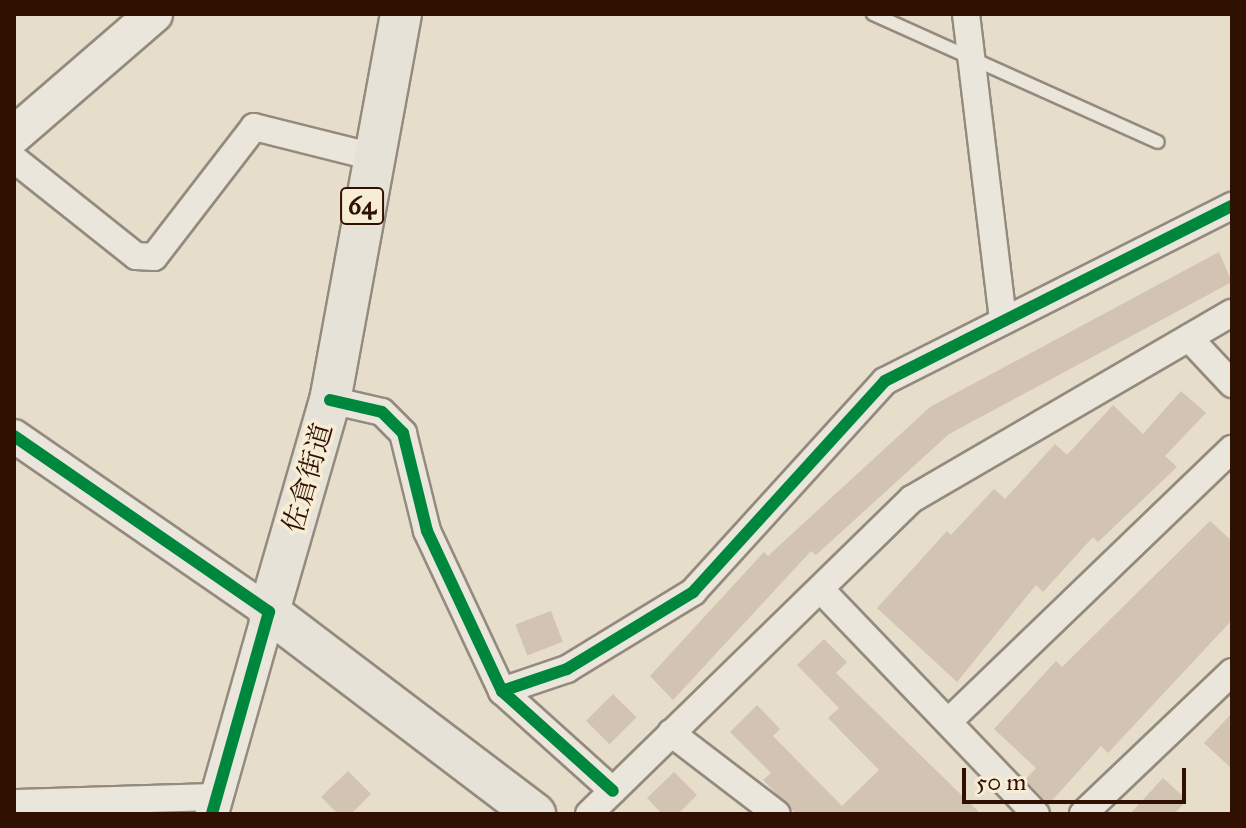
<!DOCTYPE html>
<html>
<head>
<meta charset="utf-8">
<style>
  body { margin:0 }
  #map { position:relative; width:1246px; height:828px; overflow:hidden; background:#e6ddca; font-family:"IM FELL Great Primer","Noto Serif JP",serif }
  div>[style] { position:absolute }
  .building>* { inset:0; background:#d2c3b2; transform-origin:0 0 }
  .roads { filter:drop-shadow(2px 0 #948a7e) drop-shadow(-2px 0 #948a7e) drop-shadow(0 2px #948a7e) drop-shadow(0 -2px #948a7e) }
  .service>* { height:12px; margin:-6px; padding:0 6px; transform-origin:6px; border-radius:6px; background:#ebe6dc }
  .minor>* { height:26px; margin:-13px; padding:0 13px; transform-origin:13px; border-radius:13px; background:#ebe6dc }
  .tertiary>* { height:32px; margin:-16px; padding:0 16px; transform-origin:16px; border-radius:16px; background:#ebe6dc }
  .secondary>* { height:36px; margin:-18px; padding:0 18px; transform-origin:18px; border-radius:18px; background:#ebe6dc }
  .primary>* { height:40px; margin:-20px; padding:0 20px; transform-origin:20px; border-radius:20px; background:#e7e2d7 }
  .cycleway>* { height:12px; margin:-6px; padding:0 6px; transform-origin:6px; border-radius:6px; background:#00873e }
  span { translate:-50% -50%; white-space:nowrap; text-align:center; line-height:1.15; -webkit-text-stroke:7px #f7ecd4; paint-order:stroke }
  .shield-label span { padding:2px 6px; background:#f7ecd4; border:2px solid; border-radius:6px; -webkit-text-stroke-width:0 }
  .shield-label { font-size:26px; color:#301001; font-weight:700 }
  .street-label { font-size:28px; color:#301001 }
  .frame { position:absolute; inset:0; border:16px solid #301001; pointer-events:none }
  .scale { position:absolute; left:962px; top:768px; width:224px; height:36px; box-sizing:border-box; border:4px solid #301001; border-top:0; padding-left:10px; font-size:24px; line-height:28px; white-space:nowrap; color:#301001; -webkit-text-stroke:6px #f7ecd4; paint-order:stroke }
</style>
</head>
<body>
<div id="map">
  <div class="building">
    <div style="clip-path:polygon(1219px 252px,1232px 282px,949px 434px,816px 555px,811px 551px,673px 700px,650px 676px,764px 552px,768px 556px,930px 407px)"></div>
    <div style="clip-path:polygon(1181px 391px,1206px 413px,1165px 456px,1177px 467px,1098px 542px,1093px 537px,1043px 592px,1036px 585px,957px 682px,877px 608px,947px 531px,951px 535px,994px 489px,1005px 499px,1055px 444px,1067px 455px,1113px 405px,1143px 434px)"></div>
    <div style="clip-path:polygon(1210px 521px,1232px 541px,1232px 620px,1108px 753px,1101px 746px,1049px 804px,1025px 780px,1036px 768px,994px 729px,1056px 661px,1062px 667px)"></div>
    <div style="left:551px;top:611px;width:33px;height:38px;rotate:69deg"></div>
    <div style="clip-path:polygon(824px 639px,847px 662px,836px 673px,981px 814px,796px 814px,763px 780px,771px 773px,730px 732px,757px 705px,780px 729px,773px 736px,842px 806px,879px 770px,828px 718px,839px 708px,797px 665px)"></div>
    <div style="left:613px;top:694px;width:33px;height:38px;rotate:45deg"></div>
    <div style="clip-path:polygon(1232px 713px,1232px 769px,1204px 743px)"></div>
    <div style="clip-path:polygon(348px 771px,371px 794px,351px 814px,338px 814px,321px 797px)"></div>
    <div style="clip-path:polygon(674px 772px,697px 795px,678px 814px,662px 814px,647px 798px)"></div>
    <div style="clip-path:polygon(1163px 778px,1187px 800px,1174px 814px,1130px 814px)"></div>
  </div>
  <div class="roads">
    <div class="service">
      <div style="left:873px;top:14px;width:312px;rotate:24.2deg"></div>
    </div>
    <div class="minor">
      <div style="left:966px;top:14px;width:307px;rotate:83.1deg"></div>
      <div style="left:14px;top:159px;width:156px;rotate:38.5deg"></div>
      <div style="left:136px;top:256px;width:18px;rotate:3deg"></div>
      <div style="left:154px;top:257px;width:164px;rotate:-52.4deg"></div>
      <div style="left:254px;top:127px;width:120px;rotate:14deg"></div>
      <div style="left:1189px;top:338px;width:63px;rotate:46.9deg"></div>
      <div style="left:330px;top:400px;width:53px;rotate:13deg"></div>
      <div style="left:382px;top:412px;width:30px;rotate:45deg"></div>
      <div style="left:403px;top:433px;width:101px;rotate:76.2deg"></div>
      <div style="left:427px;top:531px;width:177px;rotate:64.9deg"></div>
      <div style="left:502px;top:691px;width:149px;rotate:42deg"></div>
      <div style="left:822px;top:591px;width:309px;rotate:46.2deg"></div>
      <div style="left:502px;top:691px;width:69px;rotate:-18.7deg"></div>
      <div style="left:567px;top:669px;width:148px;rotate:-31.4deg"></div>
      <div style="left:693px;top:592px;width:285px;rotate:-47.7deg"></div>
      <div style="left:885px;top:381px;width:389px;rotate:-26.8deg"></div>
      <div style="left:948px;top:722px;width:394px;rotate:-43.9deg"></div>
      <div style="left:671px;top:733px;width:133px;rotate:37.4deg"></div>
      <div style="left:14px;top:803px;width:203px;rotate:-1.7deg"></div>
      <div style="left:589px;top:814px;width:451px;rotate:-44.3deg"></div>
      <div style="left:912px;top:499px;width:370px;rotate:-30.2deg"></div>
      <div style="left:1083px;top:814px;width:206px;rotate:-43.6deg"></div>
    </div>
    <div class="tertiary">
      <div style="left:14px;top:436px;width:310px;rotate:34.6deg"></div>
      <div style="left:269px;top:612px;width:210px;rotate:105.8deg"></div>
    </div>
    <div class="secondary">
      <div style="left:14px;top:135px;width:185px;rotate:-40.8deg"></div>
    </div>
    <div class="primary">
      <div style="left:401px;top:14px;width:392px;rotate:100.4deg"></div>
      <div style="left:330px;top:400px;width:221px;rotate:106.1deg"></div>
      <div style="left:269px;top:612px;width:334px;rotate:37.2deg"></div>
    </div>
  </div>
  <div class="cycleway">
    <div style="left:330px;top:400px;width:53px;rotate:13deg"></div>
    <div style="left:382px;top:412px;width:30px;rotate:45deg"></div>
    <div style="left:403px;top:433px;width:101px;rotate:76.2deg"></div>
    <div style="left:427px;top:531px;width:177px;rotate:64.9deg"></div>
    <div style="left:502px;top:691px;width:149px;rotate:42deg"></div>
    <div style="left:14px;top:436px;width:310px;rotate:34.6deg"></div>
    <div style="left:269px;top:612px;width:210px;rotate:105.8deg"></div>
    <div style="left:502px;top:691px;width:69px;rotate:-18.7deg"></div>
    <div style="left:567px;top:669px;width:148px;rotate:-31.4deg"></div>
    <div style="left:693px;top:592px;width:285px;rotate:-47.7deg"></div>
    <div style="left:885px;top:381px;width:389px;rotate:-26.8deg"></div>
  </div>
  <div class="shield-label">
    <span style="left:362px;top:206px">64</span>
  </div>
  <div class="street-label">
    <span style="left:308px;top:478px;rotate:-74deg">佐倉街道</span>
  </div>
  <div class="frame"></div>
  <div class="scale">50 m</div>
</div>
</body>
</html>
